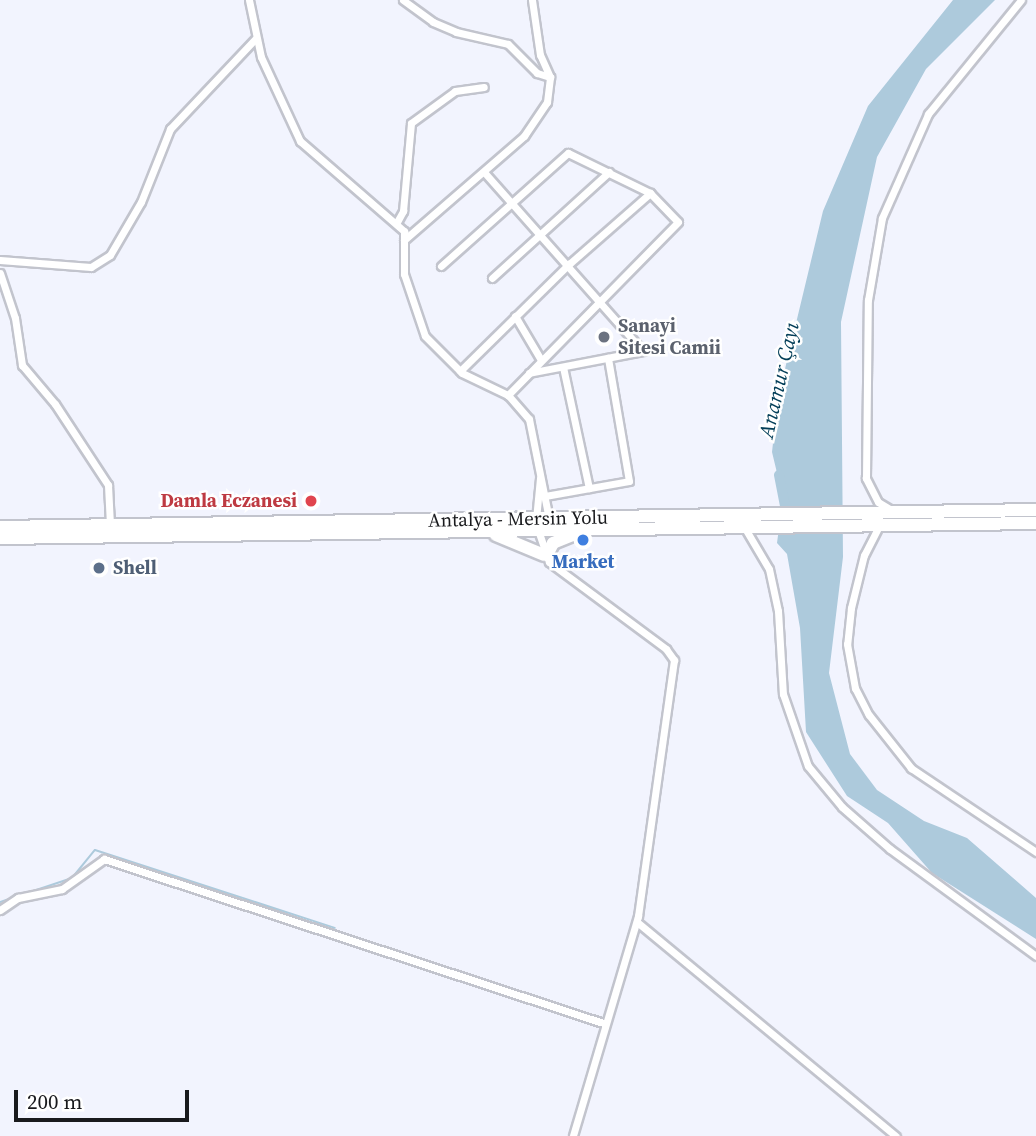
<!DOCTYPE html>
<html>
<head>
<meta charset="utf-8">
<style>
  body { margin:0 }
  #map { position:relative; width:1036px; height:1136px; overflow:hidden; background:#f2f4fe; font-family:"Source Serif 4",serif }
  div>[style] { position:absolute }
  .water>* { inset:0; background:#adcadc }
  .stream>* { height:2px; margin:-1px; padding:0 1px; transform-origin:1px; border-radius:1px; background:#adcadc }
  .river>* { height:10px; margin:-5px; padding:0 5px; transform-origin:5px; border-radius:5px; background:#adcadc }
  .roads { filter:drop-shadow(2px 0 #c2c4cd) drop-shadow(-2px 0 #c2c4cd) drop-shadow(0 2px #c2c4cd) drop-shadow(0 -2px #c2c4cd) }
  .street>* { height:7px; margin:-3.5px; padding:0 3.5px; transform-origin:3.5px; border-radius:3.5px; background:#fff }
  .highway>* { height:12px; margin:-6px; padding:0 6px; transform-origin:6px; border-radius:6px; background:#fff }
  .dots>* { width:19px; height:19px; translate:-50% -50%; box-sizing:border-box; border:4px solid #fff; border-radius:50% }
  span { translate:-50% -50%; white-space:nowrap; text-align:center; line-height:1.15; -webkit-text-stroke:5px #fff; paint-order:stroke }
  .worship-label { font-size:19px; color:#5b616d; font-weight:700 }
  .left { translate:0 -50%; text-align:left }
  .health-label { font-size:19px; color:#be3a42; font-weight:700 }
  .right { translate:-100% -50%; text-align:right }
  .street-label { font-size:19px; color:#191a1d }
  .shop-label { font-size:19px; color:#366cbe; font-weight:700 }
  .service-label { font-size:19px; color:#4e5e75; font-weight:700 }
  .water-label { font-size:21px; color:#033e58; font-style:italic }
  .scale { position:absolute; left:14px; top:1090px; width:175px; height:32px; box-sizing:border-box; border:4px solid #191a1d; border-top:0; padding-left:9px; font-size:21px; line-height:24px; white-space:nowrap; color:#191a1d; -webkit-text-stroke:5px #fff; paint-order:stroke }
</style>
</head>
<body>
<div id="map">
  <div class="water">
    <div style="clip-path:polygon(953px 0,995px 0,926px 69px,877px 157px,841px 322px,843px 557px,829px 673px,850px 754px,877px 790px,924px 821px,967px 838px,1036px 898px,1036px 939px,932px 873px,888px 823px,847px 796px,806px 732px,800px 628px,787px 554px,777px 543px,783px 498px,772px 452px,778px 398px,823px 211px,868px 106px)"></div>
  </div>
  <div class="stream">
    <div style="left:0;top:902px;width:76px;rotate:-18.4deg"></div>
    <div style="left:72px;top:878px;width:36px;rotate:-51deg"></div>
    <div style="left:95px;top:850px;width:252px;rotate:18deg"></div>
  </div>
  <div class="river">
    <div style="left:779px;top:475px;width:36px;rotate:79deg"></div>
  </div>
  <div class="roads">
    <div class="street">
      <div style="left:249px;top:0;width:58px;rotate:78.1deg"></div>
      <div style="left:261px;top:57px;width:93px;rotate:65.1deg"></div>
      <div style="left:300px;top:141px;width:138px;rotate:40.9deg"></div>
      <div style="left:404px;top:231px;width:43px;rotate:90deg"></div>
      <div style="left:404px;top:274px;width:65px;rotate:71.3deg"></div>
      <div style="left:425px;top:336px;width:52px;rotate:45deg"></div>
      <div style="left:462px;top:373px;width:51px;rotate:25.6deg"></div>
      <div style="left:508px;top:395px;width:32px;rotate:49deg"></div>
      <div style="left:529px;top:419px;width:102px;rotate:78.7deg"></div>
      <div style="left:403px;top:0;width:37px;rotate:36deg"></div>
      <div style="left:433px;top:22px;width:25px;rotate:23deg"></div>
      <div style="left:456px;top:32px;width:53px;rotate:13deg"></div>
      <div style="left:508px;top:44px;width:41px;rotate:45deg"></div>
      <div style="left:537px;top:73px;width:14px;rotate:17deg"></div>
      <div style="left:484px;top:172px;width:239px;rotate:48.4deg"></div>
      <div style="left:643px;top:351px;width:116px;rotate:169.1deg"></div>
      <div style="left:397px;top:222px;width:13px;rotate:-61deg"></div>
      <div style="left:403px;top:211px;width:88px;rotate:-84.8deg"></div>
      <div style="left:411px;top:123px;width:54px;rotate:-36deg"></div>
      <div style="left:455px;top:91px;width:29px;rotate:-8deg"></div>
      <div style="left:404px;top:240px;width:159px;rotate:-40.9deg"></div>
      <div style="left:524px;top:136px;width:41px;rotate:-55.9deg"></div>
      <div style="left:547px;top:102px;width:25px;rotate:-83deg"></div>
      <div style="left:550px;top:77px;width:24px;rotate:-114deg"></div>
      <div style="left:540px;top:55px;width:56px;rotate:-98.3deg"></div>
      <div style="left:0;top:260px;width:91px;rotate:4.4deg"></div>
      <div style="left:91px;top:267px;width:22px;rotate:-32deg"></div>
      <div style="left:110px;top:255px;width:61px;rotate:-59.7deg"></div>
      <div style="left:141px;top:202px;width:79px;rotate:-68.3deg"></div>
      <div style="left:170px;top:129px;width:124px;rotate:-46.6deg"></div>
      <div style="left:441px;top:266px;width:170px;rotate:-41.7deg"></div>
      <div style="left:568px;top:153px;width:91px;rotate:26deg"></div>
      <div style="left:650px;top:193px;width:40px;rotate:46deg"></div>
      <div style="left:678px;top:222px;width:243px;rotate:134.5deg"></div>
      <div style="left:0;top:273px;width:47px;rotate:71.6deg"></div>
      <div style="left:15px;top:318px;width:48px;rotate:81.5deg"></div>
      <div style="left:22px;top:365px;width:51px;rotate:49.8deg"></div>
      <div style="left:55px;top:404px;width:97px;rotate:56.8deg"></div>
      <div style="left:108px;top:485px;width:40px;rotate:87.1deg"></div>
      <div style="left:492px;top:278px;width:158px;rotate:-42.2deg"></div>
      <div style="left:515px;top:316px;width:51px;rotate:59.4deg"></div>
      <div style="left:563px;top:367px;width:124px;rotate:77.9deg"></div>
      <div style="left:460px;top:371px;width:153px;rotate:-44.5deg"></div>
      <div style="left:569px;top:264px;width:108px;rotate:-41.2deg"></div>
      <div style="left:545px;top:496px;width:85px;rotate:-10.1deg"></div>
      <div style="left:629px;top:481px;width:125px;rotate:-99.7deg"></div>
      <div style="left:893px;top:511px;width:17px;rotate:-149deg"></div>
      <div style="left:878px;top:502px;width:27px;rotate:-117deg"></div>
      <div style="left:866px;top:478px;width:178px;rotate:-89.4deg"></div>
      <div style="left:868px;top:300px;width:83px;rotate:-80.3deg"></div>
      <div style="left:882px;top:218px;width:114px;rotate:-66.1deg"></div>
      <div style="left:928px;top:114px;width:147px;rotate:-50.8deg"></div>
      <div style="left:536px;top:519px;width:41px;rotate:-84.4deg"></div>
      <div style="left:879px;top:526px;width:33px;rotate:117deg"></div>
      <div style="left:864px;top:555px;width:55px;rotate:103.8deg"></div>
      <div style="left:851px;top:608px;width:36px;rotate:96deg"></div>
      <div style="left:847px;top:644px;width:45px;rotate:79.7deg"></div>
      <div style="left:855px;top:688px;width:30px;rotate:63deg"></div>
      <div style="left:869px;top:715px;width:68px;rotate:51.6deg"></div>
      <div style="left:911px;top:768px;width:151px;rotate:33.9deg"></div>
      <div style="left:538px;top:530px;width:34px;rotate:71deg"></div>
      <div style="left:549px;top:562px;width:146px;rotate:36.6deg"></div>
      <div style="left:666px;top:649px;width:14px;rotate:54deg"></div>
      <div style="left:674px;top:660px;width:259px;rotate:98deg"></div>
      <div style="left:638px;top:916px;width:229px;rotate:106.5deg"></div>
      <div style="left:746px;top:530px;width:45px;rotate:59.5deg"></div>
      <div style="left:769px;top:569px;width:43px;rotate:77.9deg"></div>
      <div style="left:778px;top:611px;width:83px;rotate:86.6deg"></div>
      <div style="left:783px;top:694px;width:76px;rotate:70.9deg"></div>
      <div style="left:808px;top:766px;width:53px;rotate:50.3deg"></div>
      <div style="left:842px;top:807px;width:64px;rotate:41.2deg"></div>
      <div style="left:890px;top:849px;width:181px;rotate:36.2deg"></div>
      <div style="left:0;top:910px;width:22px;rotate:-34deg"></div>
      <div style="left:18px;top:898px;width:45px;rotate:-11.6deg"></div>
      <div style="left:62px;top:889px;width:52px;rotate:-35.5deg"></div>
      <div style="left:104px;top:859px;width:528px;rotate:18.19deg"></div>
      <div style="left:637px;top:922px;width:336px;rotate:39.6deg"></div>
    </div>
    <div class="highway">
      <div style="left:0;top:527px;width:1036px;rotate:-0.94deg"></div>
      <div style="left:496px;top:535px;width:52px;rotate:22.6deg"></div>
      <div style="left:0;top:538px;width:1036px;rotate:-0.83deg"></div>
      <div style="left:548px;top:553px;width:11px;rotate:-63deg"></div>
      <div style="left:553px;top:543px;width:24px;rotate:-22deg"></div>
    </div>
  </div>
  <div class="dots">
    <div style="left:604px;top:337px;background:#6b7280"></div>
    <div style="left:311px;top:501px;background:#e0444e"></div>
    <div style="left:583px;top:540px;background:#3f7fe0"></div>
    <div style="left:99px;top:568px;background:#5c6f8a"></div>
  </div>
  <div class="worship-label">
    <span class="left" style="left:618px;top:337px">Sanayi<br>Sitesi Camii</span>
  </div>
  <div class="health-label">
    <span class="right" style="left:297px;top:501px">Damla Eczanesi</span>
  </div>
  <div class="street-label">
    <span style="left:518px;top:519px;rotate:-1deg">Antalya - Mersin Yolu</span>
  </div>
  <div class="shop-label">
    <span style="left:583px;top:562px">Market</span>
  </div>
  <div class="service-label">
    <span class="left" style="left:113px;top:568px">Shell</span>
  </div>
  <div class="water-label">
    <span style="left:779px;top:380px;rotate:-77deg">Anamur Çayı</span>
  </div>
  <div class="scale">200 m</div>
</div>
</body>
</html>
